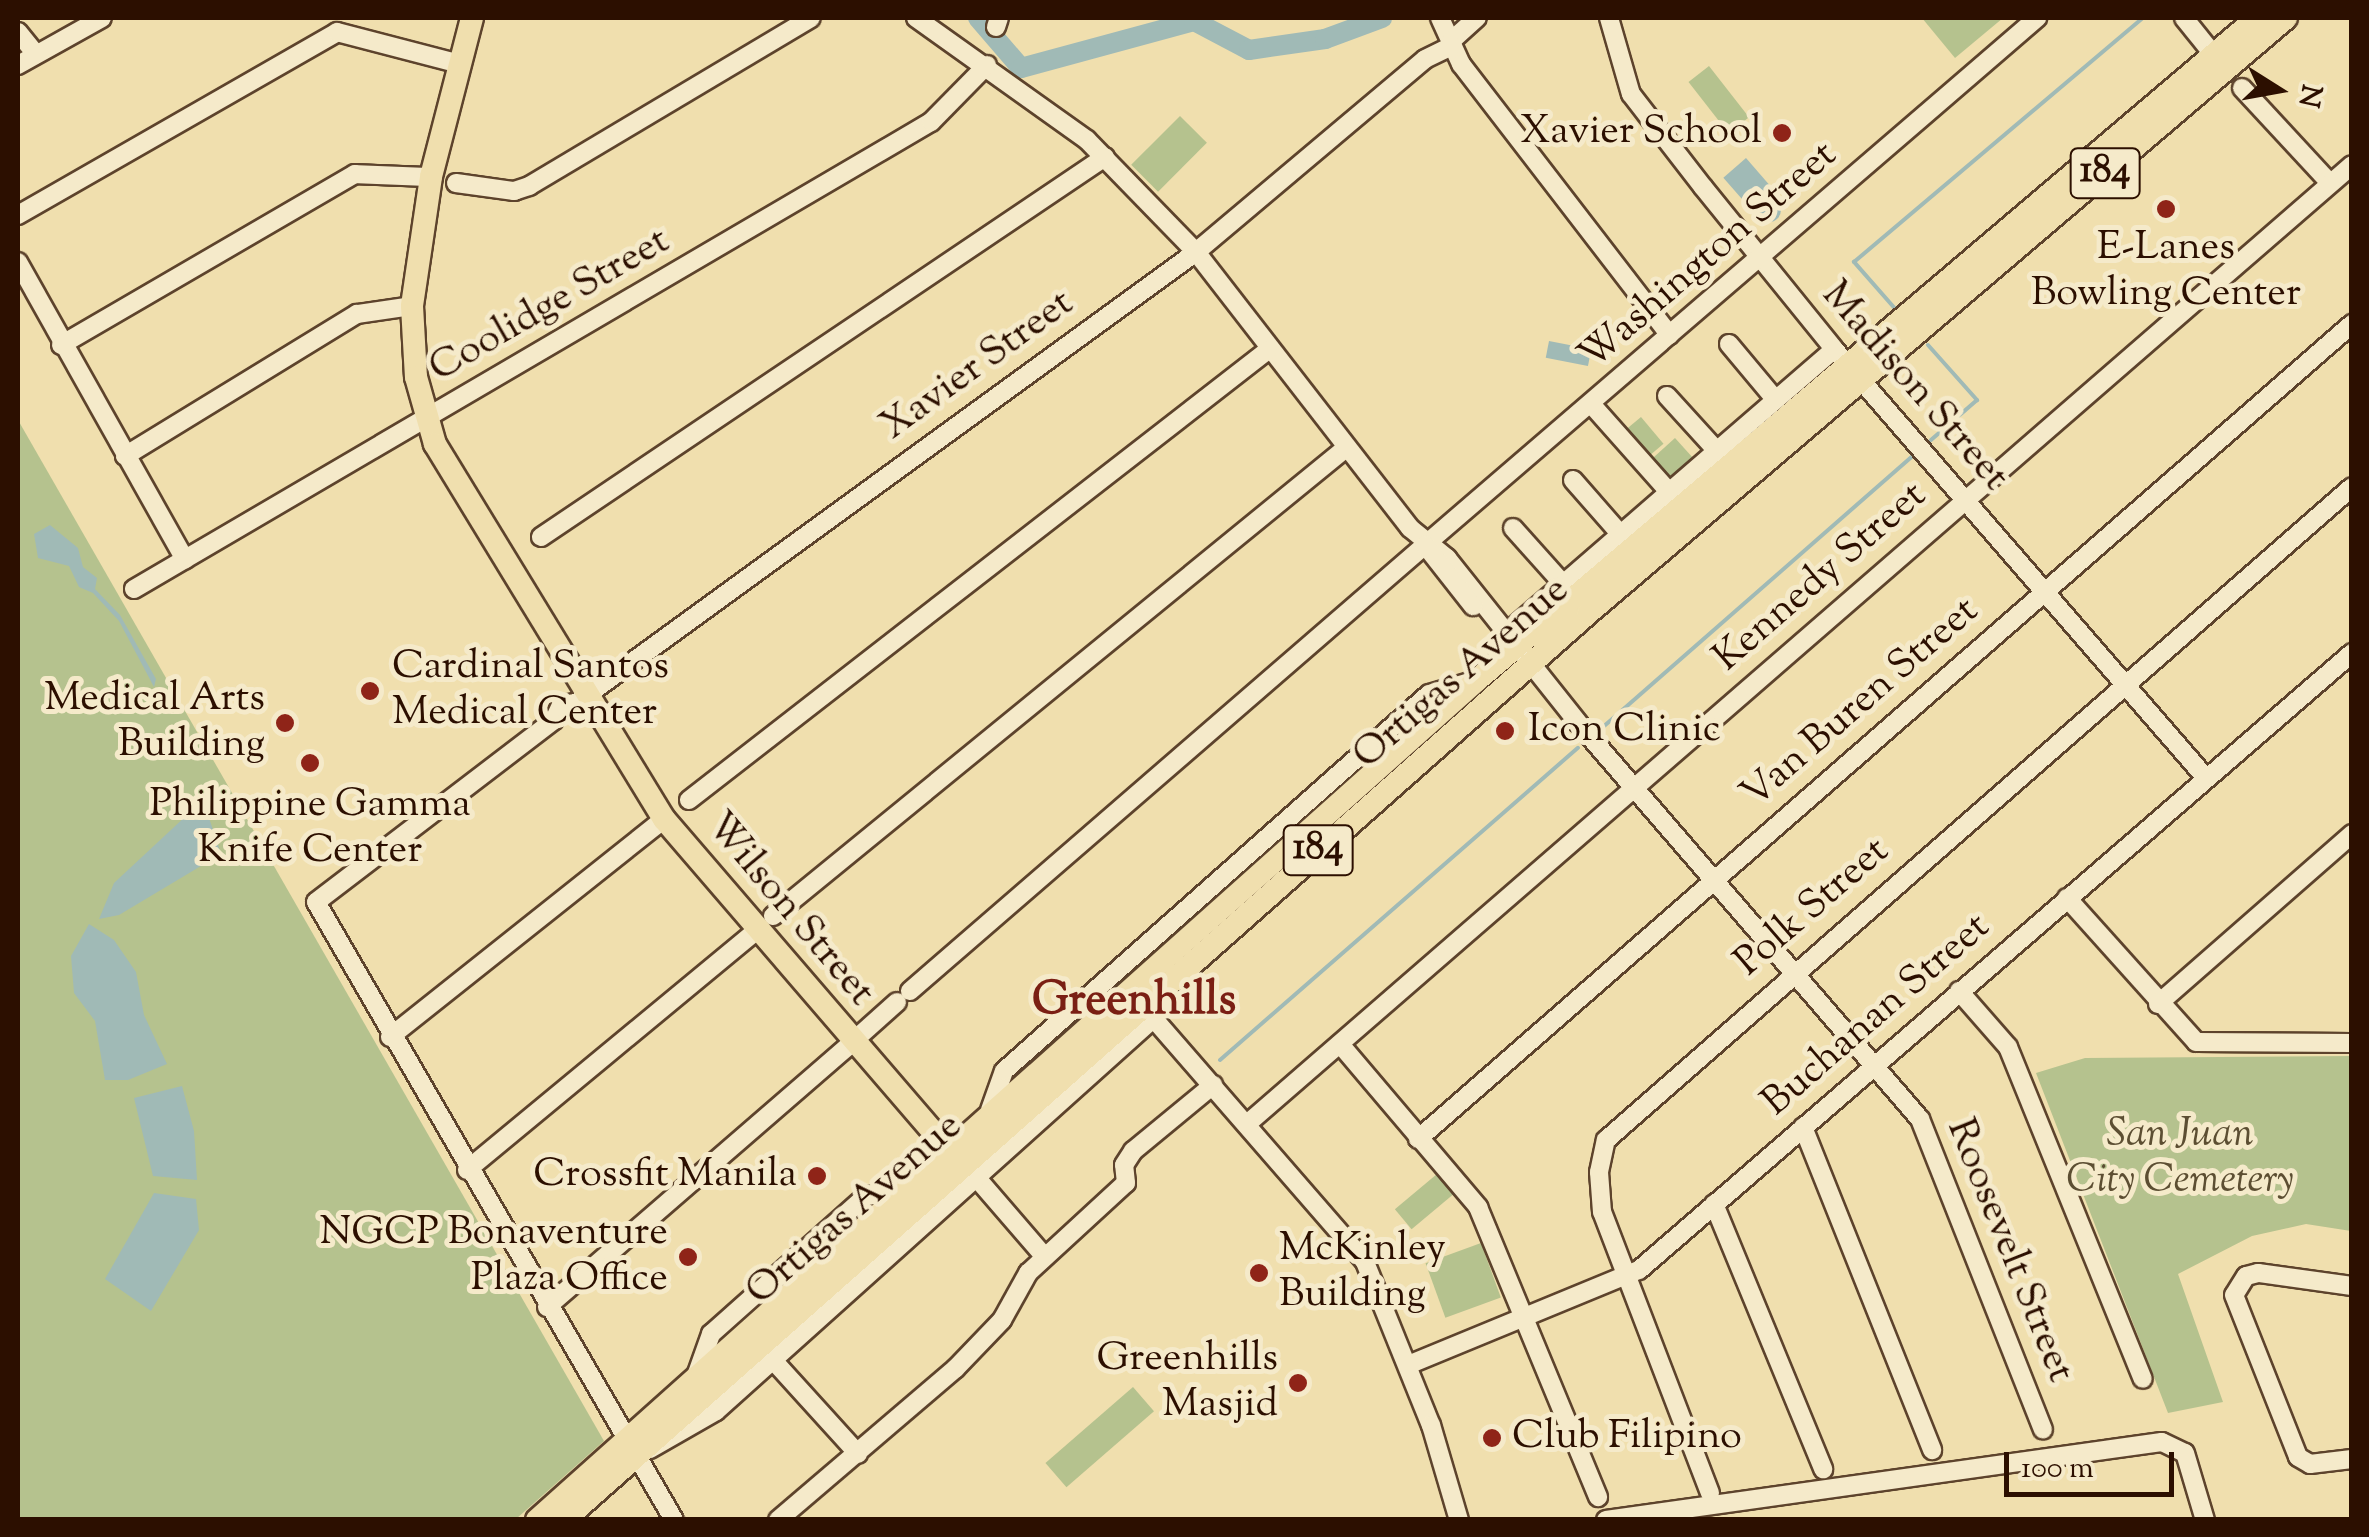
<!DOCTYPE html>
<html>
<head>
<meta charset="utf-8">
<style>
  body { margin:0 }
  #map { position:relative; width:2369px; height:1537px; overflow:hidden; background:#f0dfae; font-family:"Sorts Mill Goudy",serif }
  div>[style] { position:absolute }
  .green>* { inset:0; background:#b5c28e; transform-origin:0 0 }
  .water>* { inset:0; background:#a0bab6; transform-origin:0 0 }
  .round { border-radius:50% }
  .stream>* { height:4px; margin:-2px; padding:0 2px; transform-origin:2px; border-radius:2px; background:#a0bab6 }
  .river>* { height:20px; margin:-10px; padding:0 10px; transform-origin:10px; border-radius:10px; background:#a0bab6 }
  .roads { filter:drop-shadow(2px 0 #5d432c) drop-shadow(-2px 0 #5d432c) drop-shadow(0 2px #5d432c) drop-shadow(0 -2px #5d432c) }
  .minor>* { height:18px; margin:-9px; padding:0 9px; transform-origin:9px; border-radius:9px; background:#f5eaca }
  .major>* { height:22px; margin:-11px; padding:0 11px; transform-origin:11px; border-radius:11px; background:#f0dfae }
  .dots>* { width:28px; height:28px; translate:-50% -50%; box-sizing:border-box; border:5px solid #f5eaca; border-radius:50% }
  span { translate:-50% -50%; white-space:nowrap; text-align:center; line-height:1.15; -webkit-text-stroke:10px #f5eaca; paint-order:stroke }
  .shield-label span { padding:2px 8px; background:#f5eaca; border:2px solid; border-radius:8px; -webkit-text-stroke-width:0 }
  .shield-label { font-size:38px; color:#2c0f00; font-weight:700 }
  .poi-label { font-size:40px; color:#2c0f00 }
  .right { translate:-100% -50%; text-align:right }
  .left { translate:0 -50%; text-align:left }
  .street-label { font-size:40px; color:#2c0f00 }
  .park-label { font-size:40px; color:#5c4e32; font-style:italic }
  .quarter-label { font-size:45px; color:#7a1f14; font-weight:700 }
  .frame { position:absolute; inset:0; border:20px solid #2c0f00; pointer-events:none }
  .north { position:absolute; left:2229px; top:40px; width:100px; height:100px; -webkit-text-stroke:8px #f5eaca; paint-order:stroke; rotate:101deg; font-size:28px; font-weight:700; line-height:40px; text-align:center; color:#2c0f00 }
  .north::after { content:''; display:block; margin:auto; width:35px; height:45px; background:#2c0f00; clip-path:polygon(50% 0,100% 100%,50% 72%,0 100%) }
  .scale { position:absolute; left:2004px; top:1452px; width:170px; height:45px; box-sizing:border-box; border:5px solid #2c0f00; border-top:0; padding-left:12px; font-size:30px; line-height:35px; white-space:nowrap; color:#2c0f00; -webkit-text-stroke:8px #f5eaca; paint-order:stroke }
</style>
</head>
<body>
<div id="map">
  <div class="green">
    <div style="clip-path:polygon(1922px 18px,2003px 18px,1955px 58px)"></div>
    <div style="left:1709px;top:66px;width:65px;height:26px;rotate:52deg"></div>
    <div style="left:1180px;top:116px;width:38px;height:69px;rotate:45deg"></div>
    <div style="left:1641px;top:417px;width:35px;height:20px;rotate:50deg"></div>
    <div style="clip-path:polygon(18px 420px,604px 1441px,516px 1519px,18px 1519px)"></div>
    <div style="left:1675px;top:438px;width:27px;height:32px;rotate:48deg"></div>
    <div style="clip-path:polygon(2351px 1056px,2351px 1231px,2306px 1224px,2252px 1236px,2178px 1274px,2223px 1402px,2168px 1413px,2036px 1073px,2085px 1058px)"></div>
    <div style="left:1437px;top:1174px;width:26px;height:55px;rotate:50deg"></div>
    <div style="left:1481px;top:1243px;width:58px;height:59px;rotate:70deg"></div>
    <div style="left:1133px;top:1387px;width:32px;height:116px;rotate:49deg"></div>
  </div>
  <div class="water">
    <div style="left:1746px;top:158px;width:40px;height:30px;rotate:49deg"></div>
    <div class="round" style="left:1757px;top:198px;width:24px;height:24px"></div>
    <div style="left:1549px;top:341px;width:43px;height:17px;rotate:11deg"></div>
    <div style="clip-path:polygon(50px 525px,78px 548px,83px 567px,97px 578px,95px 589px,120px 615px,156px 679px,154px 687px,119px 621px,93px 593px,79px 587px,69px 566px,38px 558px,34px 534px)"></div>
    <div style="clip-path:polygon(187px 815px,209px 818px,221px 854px,119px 915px,99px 919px,114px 883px)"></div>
    <div style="clip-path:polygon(89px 924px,114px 940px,136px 972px,144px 1015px,167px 1064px,128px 1080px,105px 1080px,95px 1021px,74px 993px,71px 956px)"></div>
    <div style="clip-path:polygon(182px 1086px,194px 1131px,197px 1180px,153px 1176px,134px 1098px)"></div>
    <div style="clip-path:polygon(154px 1193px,196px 1199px,199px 1230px,151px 1311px,105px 1279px)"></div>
  </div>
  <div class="stream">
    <div style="left:1898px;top:312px;width:67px;rotate:-131.3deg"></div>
    <div style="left:1854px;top:262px;width:378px;rotate:-40.2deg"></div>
    <div style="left:1928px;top:345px;width:74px;rotate:48.3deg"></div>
    <div style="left:1977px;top:400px;width:61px;rotate:139deg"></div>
    <div style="left:1603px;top:727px;width:413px;rotate:-41.2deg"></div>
    <div style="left:1220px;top:1060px;width:475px;rotate:-41.1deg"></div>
  </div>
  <div class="river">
    <div style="left:978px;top:18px;width:66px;rotate:49.3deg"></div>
    <div style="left:1021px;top:68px;width:179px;rotate:-15.2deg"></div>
    <div style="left:1194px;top:21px;width:62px;rotate:27.8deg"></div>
    <div style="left:1249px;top:50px;width:77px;rotate:-8.2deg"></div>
    <div style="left:1325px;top:39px;width:61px;rotate:-20.2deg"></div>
  </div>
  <div class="roads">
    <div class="minor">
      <div style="left:916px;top:18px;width:210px;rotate:35.5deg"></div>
      <div style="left:1087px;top:140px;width:156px;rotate:45.8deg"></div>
      <div style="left:1196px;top:252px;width:349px;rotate:52.2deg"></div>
      <div style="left:1410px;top:528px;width:48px;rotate:39deg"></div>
      <div style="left:1447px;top:558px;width:212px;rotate:51.5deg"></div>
      <div style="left:1579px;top:724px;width:522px;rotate:49.2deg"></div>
      <div style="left:1920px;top:1119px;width:334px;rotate:68.4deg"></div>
      <div style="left:1440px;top:18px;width:51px;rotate:65.5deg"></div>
      <div style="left:1461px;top:64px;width:342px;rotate:52.4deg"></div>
      <div style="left:1609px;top:18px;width:79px;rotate:73.9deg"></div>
      <div style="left:1631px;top:94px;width:118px;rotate:52.3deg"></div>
      <div style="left:1703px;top:187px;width:208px;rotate:51deg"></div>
      <div style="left:1834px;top:349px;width:568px;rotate:49.07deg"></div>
      <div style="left:2184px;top:18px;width:46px;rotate:51.1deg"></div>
      <div style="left:996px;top:27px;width:9px;rotate:-72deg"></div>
      <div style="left:18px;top:32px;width:28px;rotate:51deg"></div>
      <div style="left:1450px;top:42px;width:36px;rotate:-42deg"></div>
      <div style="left:18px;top:65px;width:96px;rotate:-29.2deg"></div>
      <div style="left:2242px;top:88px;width:129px;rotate:47.2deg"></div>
      <div style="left:456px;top:183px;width:59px;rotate:7.9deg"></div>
      <div style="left:514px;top:191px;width:16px;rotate:-18deg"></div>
      <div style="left:529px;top:186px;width:328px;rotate:-30.8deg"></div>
      <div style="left:18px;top:215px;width:368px;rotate:-29.8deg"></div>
      <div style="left:337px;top:32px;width:127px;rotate:14.6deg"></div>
      <div style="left:18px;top:262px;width:341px;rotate:60.7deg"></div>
      <div style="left:1729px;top:344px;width:72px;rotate:50.1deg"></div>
      <div style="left:61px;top:345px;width:340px;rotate:-30.2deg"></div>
      <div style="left:355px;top:174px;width:76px;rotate:2.3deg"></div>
      <div style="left:1667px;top:396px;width:74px;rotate:47.7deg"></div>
      <div style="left:1592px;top:405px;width:118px;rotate:48.4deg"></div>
      <div style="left:125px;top:456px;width:272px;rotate:-31.5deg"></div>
      <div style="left:357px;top:314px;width:56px;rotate:-8.3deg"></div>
      <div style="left:1573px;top:480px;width:74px;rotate:48.8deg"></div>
      <div style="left:1513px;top:528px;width:76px;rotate:48.2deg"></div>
      <div style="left:541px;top:537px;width:680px;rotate:-33.97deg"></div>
      <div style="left:1425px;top:545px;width:808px;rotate:-40.73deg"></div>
      <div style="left:134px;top:589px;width:924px;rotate:-30.37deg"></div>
      <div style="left:931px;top:122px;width:80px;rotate:-45.5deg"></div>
      <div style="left:1509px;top:631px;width:430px;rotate:-40.9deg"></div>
      <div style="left:689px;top:800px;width:733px;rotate:-37.85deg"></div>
      <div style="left:2067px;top:898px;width:193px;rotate:48.1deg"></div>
      <div style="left:2196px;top:1042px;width:156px;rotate:0.4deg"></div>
      <div style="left:773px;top:916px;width:741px;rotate:-39.25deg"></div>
      <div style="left:910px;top:991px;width:681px;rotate:-40.89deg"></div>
      <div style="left:1425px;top:545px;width:78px;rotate:51.8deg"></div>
      <div style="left:1959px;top:991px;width:74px;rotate:48.8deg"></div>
      <div style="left:2008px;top:1047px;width:358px;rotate:67.9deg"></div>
      <div style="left:2158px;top:1004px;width:258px;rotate:-41.2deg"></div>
      <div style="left:1148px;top:1012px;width:331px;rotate:49deg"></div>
      <div style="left:1365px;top:1262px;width:176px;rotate:68deg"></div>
      <div style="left:1431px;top:1425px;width:99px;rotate:73.6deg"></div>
      <div style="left:859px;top:1036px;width:51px;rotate:-41.8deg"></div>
      <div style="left:390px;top:1037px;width:350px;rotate:-38.5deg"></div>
      <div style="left:1340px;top:1044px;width:214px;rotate:49.7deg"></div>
      <div style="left:1478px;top:1207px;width:314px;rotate:67.5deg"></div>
      <div style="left:990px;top:1110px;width:41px;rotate:-70.3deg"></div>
      <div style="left:1004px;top:1071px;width:568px;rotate:-41.57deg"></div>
      <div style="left:1429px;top:694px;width:49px;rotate:-16.6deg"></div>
      <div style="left:1247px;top:1124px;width:1463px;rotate:-40.95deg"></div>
      <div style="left:1803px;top:1127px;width:348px;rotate:68.2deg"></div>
      <div style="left:1418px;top:1139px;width:1240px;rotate:-41.11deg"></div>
      <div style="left:969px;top:1169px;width:116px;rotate:49.2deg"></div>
      <div style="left:467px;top:1170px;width:374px;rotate:-39.6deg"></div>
      <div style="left:1714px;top:1204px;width:287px;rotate:67.6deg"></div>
      <div style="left:2352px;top:1286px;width:95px;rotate:-172.1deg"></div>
      <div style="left:2258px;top:1273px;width:12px;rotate:166deg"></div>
      <div style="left:2246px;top:1276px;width:22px;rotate:122deg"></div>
      <div style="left:2234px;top:1295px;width:174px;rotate:68.4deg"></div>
      <div style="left:2298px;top:1457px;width:14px;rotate:30deg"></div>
      <div style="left:2310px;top:1464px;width:42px;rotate:-6.8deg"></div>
      <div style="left:547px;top:1307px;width:403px;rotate:-40.9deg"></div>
      <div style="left:772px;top:1359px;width:128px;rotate:47.8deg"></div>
      <div style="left:1408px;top:1365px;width:250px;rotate:-22.4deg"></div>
      <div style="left:1639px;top:1270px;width:943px;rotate:-40.87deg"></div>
      <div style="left:696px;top:1376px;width:45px;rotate:-70.3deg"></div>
      <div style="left:711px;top:1334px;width:208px;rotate:-41.7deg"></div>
      <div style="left:866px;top:1196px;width:34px;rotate:-8deg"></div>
      <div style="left:650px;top:1449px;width:76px;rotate:-29.9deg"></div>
      <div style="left:716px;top:1411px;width:588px;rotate:-41.9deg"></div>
      <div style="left:1710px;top:1493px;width:301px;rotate:-111deg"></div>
      <div style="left:1602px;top:1212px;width:40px;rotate:-94.3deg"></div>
      <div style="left:1599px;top:1172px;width:33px;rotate:-78deg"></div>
      <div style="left:1606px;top:1140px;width:991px;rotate:-41.2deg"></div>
      <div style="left:674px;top:1520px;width:714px;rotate:-120.08deg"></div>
      <div style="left:316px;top:902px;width:300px;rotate:-37.4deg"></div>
      <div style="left:554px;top:720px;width:17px;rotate:-65deg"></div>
      <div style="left:561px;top:705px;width:15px;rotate:-8deg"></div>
      <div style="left:576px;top:703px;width:767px;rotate:-36.03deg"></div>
      <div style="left:1196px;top:252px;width:299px;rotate:-40.1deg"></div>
      <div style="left:1425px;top:59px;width:30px;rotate:-26deg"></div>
      <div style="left:778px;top:1520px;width:233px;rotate:-40.5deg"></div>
      <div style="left:955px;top:1369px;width:68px;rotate:-46.2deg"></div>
      <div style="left:1002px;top:1320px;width:54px;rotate:-61deg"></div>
      <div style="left:1028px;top:1273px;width:133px;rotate:-42.6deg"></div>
      <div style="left:1126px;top:1183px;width:18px;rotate:-96deg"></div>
      <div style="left:1124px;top:1165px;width:17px;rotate:-57deg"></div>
      <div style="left:1133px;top:1151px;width:104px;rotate:-39.5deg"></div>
      <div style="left:1606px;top:1520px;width:561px;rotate:-7.99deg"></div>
      <div style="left:2162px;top:1442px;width:25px;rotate:26deg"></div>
      <div style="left:2185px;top:1453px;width:70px;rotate:73.4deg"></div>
    </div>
    <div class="major">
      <div style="left:472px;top:18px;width:164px;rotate:104.5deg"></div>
      <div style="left:431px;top:177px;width:130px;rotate:98.4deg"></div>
      <div style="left:412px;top:306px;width:71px;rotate:86.8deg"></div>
      <div style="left:416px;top:377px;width:70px;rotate:74.2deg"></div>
      <div style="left:435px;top:444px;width:439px;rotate:58.6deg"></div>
      <div style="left:664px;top:819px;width:445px;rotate:49.3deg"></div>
      <div style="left:537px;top:1520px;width:1261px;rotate:-41.78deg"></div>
      <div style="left:1477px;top:680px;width:1023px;rotate:-40.32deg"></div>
      <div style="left:564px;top:1520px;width:1368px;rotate:-41.53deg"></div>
      <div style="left:1588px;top:613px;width:917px;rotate:-40.45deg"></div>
    </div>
  </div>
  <div class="dots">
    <div style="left:1782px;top:133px;background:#8f2418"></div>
    <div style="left:2166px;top:209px;background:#8f2418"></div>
    <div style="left:370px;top:691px;background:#8f2418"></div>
    <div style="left:285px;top:723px;background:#8f2418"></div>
    <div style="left:1505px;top:731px;background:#8f2418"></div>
    <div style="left:310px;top:763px;background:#8f2418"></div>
    <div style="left:817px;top:1176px;background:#8f2418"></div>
    <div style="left:688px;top:1257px;background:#8f2418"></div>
    <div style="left:1259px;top:1273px;background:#8f2418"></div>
    <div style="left:1298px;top:1383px;background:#8f2418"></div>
    <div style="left:1492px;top:1438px;background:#8f2418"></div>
  </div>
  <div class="shield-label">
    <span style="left:2105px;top:173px">184</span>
    <span style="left:1318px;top:850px">184</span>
  </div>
  <div class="poi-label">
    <span class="right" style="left:1762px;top:133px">Xavier School</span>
    <span style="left:2166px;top:272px">E-Lanes<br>Bowling Center</span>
    <span class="left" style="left:392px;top:691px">Cardinal Santos<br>Medical Center</span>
    <span class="right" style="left:265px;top:723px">Medical Arts<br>Building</span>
    <span class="left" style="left:1528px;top:731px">Icon Clinic</span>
    <span style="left:310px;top:829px">Philippine Gamma<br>Knife Center</span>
    <span class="right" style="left:797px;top:1176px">Crossfit Manila</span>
    <span class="right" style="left:668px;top:1257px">NGCP Bonaventure<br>Plaza Office</span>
    <span class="left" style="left:1279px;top:1273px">McKinley<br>Building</span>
    <span class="right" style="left:1278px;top:1383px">Greenhills<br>Masjid</span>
    <span class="left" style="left:1512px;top:1438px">Club Filipino</span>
  </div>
  <div class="street-label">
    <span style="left:1709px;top:257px;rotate:-41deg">Washington Street</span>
    <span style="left:550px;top:306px;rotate:-30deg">Coolidge Street</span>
    <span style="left:978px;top:366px;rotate:-36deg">Xavier Street</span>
    <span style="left:1914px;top:387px;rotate:49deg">Madison Street</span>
    <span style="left:1821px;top:578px;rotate:-41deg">Kennedy Street</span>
    <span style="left:1462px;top:674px;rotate:-41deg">Ortigas Avenue</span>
    <span style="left:1861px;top:704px;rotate:-41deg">Van Buren Street</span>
    <span style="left:1813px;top:908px;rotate:-41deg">Polk Street</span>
    <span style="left:789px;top:910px;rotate:50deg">Wilson Street</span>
    <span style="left:1877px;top:1016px;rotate:-41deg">Buchanan Street</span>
    <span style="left:855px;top:1210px;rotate:-41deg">Ortigas Avenue</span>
    <span style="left:2009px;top:1251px;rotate:68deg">Roosevelt Street</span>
  </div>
  <div class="park-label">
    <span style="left:2180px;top:1159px">San Juan<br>City Cemetery</span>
  </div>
  <div class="quarter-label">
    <span style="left:1134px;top:1003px">Greenhills</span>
  </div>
  <div class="frame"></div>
  <div class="north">N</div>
  <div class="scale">100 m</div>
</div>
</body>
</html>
